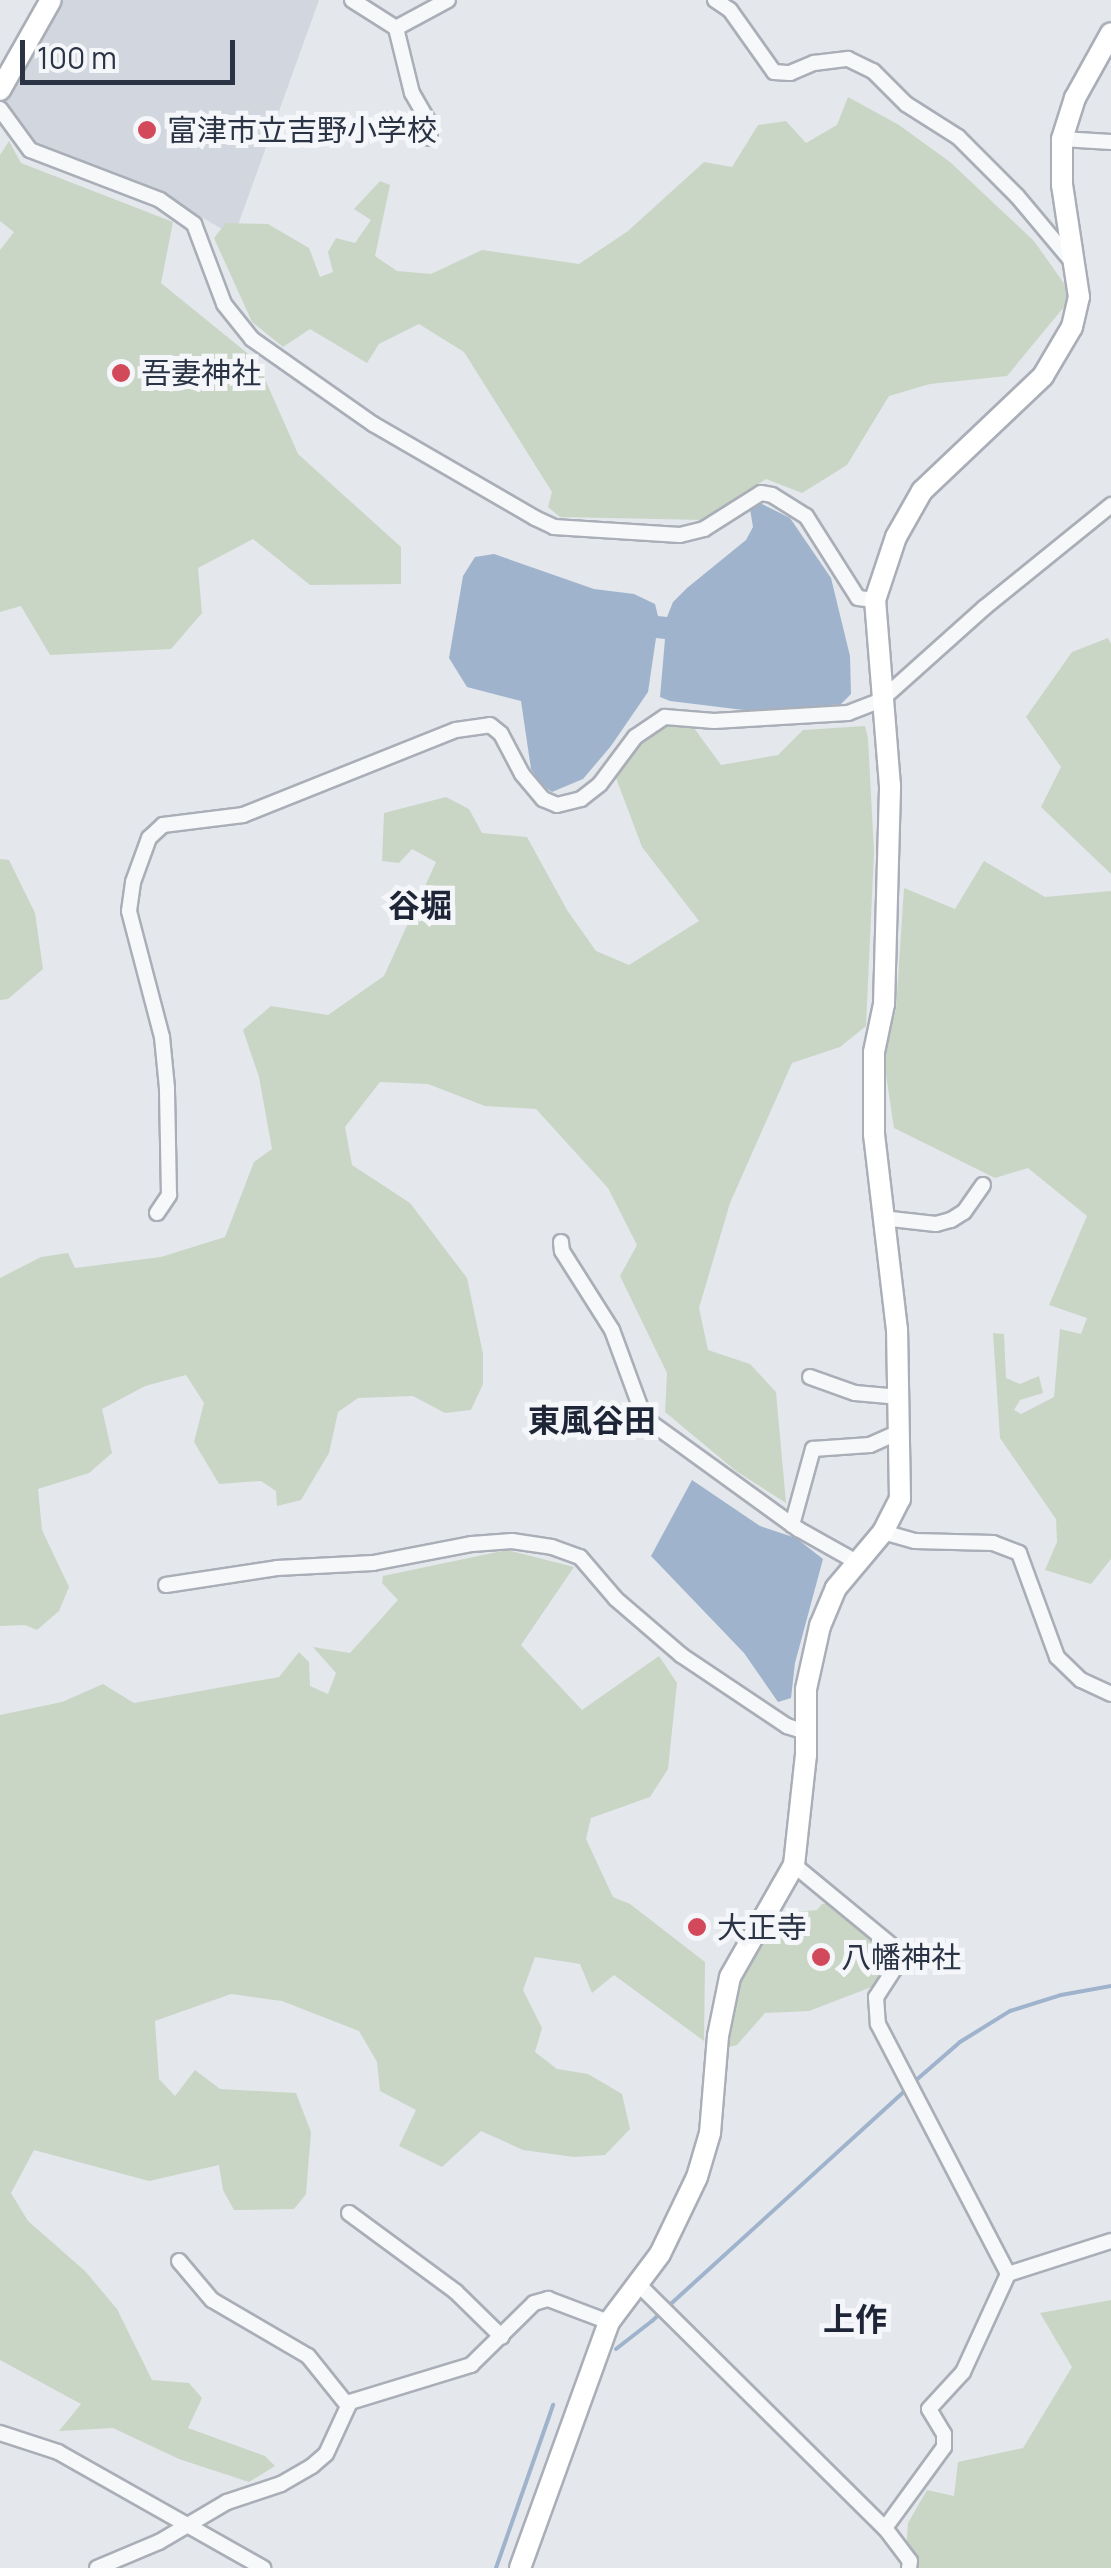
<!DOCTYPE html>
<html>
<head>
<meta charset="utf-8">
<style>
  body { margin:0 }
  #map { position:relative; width:1111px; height:2568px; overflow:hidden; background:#e4e7ec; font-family:Manrope,"Noto Sans JP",sans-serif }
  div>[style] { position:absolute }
  .built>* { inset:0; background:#d2d6de }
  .green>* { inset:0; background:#c9d6c5 }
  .water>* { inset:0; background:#9fb4cc }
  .stream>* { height:4px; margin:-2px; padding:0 2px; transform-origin:2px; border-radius:2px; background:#9fb4cc }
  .roads { filter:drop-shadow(2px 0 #a9aeb7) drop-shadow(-2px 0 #a9aeb7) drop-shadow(0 2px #a9aeb7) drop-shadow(0 -2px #a9aeb7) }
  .street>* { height:14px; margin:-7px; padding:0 7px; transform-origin:7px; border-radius:7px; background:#f7f8fa }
  .secondary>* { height:20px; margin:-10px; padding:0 10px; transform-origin:10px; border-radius:10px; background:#fff }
  .dots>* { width:28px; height:28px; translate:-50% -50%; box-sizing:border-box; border:5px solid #f4f6f9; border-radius:50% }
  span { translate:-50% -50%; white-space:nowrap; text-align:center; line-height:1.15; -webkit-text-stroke:10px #f4f6f9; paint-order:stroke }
  .poi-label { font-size:30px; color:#2b3445 }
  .left { translate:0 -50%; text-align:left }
  .neighbourhood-label { font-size:32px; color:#1d2536; font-weight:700 }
  .scale { position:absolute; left:20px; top:40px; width:215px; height:45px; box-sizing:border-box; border:5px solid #2b3445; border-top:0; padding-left:12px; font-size:30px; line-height:35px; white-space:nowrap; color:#2b3445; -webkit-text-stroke:8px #f4f6f9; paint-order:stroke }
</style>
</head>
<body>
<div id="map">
  <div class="built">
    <div style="clip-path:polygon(59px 0,319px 0,234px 236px,162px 194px,30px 143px,4px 103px)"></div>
  </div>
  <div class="green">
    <div style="clip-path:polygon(848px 97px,899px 125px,950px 162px,1034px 241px,1073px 296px,1007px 376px,930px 384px,889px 396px,847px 465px,802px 493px,766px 479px,704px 520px,560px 517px,548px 507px,552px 492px,464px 352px,419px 324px,379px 344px,367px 363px,310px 329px,283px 347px,252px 322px,214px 238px,226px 223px,268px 224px,309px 248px,320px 277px,333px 272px,328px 252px,336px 238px,355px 243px,371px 220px,354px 209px,380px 181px,390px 185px,375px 256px,397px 271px,431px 274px,482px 250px,579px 264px,628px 231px,704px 162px,732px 167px,758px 125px,786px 121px,806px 143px,837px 125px)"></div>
    <div style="clip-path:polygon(9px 141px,21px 163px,173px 222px,161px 283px,257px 361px,298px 454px,401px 547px,401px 584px,310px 585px,253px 539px,198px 568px,202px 613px,171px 649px,50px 655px,21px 606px,0 612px,0 250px,14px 232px,0 221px,0 155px)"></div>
    <div style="clip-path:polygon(1108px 638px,1111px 644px,1111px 874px,1041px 807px,1061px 767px,1026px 717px,1072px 652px)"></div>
    <div style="clip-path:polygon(656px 723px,694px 728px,721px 765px,778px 755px,803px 730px,865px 726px,868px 738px,874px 852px,866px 1026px,840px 1047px,792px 1063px,730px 1203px,699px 1308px,708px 1350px,750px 1364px,776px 1392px,786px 1503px,736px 1471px,665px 1412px,667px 1373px,620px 1276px,637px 1245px,608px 1188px,536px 1109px,485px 1106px,428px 1084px,380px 1082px,345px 1127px,352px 1165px,410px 1203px,467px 1278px,483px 1354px,483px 1384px,471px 1410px,445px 1413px,413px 1396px,358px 1398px,338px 1412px,329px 1453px,301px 1500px,277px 1506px,276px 1491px,261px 1481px,219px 1484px,194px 1442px,204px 1403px,186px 1375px,145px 1386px,102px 1409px,112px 1453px,89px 1473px,38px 1489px,42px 1530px,69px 1587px,59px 1611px,37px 1630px,25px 1625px,0 1626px,0 1278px,41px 1257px,68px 1253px,75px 1268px,161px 1257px,225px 1237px,254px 1162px,272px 1149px,259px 1077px,243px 1030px,271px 1006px,328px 1015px,384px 976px,436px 862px,412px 849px,399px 863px,382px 861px,384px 813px,446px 797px,469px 809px,482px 833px,527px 837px,567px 910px,596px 951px,629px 965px,699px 921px,642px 847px,616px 778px)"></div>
    <div style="clip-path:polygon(0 859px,9px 860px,35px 913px,43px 969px,8px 999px,0 1000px)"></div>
    <div style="clip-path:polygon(984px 861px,1045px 897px,1111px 891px,1111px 1559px,1091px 1584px,1045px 1570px,1057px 1542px,1056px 1519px,1000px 1438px,993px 1333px,1004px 1334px,1006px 1378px,1020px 1384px,1039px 1376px,1043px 1393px,1020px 1400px,1014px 1410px,1021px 1414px,1054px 1397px,1060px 1329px,1081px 1334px,1087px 1318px,1049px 1305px,1087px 1216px,1028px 1168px,995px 1178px,894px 1128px,883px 1055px,896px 1010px,904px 888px,955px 909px)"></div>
    <div style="clip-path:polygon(507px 1550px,574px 1567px,521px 1645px,582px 1710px,659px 1656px,677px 1683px,668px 1769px,650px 1797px,591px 1818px,586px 1839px,613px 1897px,630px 1904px,705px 1962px,704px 2041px,614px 1975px,592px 1993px,580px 1964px,535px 1957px,523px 1990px,542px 2028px,535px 2052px,557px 2069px,588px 2074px,622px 2094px,630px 2129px,605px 2155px,574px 2157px,523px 2150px,481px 2131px,442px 2167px,399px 2146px,416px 2110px,380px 2091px,377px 2062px,359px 2031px,282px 2001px,231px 1994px,155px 2021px,159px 2079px,175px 2096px,195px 2070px,220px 2089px,296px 2093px,311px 2132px,306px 2194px,294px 2209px,234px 2210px,223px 2190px,219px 2165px,149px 2181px,34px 2150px,11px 2193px,28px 2221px,85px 2271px,117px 2309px,152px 2380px,189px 2383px,202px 2398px,188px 2428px,265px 2456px,275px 2466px,249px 2482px,179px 2459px,113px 2428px,59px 2431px,81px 2404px,0 2360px,0 1715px,62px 1702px,103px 1684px,134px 1703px,279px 1677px,299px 1652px,309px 1662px,310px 1686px,328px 1694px,336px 1673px,313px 1647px,350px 1653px,398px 1600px,382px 1583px,383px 1576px)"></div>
    <div style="clip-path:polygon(838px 1903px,888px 1949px,891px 1964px,882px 1983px,809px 2011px,765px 2013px,737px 2045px,725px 2048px,733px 1999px,774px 1914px,817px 1910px,822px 1904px)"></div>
    <div style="clip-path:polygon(1111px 2300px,1111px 2568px,905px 2568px,908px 2523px,927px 2490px,954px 2496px,958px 2462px,1023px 2448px,1072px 2367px,1040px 2313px)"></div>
  </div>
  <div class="water">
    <div style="clip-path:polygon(760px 503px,790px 518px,831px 578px,850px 656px,851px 694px,841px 704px,760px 712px,670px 701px,660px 697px,665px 639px,656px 638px,648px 692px,611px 746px,583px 779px,552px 792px,543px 786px,531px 769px,521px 701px,467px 687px,449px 658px,463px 576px,475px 557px,494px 554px,594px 589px,634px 594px,655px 604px,658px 616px,667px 617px,673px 602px,687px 588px,746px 540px,753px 527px,750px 509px)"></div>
    <div style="clip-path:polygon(692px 1480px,760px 1526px,796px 1538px,823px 1559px,795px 1663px,791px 1698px,778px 1702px,744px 1653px,651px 1556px)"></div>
  </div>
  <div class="stream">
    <div style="left:914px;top:2082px;width:61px;rotate:-41deg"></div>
    <div style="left:960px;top:2042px;width:59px;rotate:-31.8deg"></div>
    <div style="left:1010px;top:2011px;width:53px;rotate:-17.4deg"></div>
    <div style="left:1061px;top:1995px;width:51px;rotate:-10.2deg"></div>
    <div style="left:616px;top:2349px;width:46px;rotate:-37.9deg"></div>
    <div style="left:652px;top:2321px;width:345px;rotate:-42.3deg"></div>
    <div style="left:496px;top:2568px;width:173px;rotate:-70.7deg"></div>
  </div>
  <div class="roads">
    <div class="street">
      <div style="left:352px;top:0;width:52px;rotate:32.5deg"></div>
      <div style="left:396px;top:28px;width:59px;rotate:-28.3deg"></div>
      <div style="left:715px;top:0;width:18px;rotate:34deg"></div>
      <div style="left:730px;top:10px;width:76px;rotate:54.6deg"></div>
      <div style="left:774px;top:72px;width:16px;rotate:4deg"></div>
      <div style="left:790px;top:73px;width:26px;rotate:-23deg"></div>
      <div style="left:814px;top:63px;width:34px;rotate:-7deg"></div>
      <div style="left:848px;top:59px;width:28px;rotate:26deg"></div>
      <div style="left:873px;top:71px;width:47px;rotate:45deg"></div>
      <div style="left:906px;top:104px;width:62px;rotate:32.4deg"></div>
      <div style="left:958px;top:137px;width:83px;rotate:45deg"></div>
      <div style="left:1017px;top:196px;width:89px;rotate:50deg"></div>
      <div style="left:396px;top:28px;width:67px;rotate:76.2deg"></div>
      <div style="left:412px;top:93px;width:36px;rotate:60deg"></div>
      <div style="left:430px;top:124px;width:14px;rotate:90deg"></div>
      <div style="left:0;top:109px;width:51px;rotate:53.8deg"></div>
      <div style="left:30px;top:150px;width:139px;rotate:21deg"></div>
      <div style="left:160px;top:200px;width:42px;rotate:35.2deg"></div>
      <div style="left:194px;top:224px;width:85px;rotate:69.4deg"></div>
      <div style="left:224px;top:304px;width:45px;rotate:51.3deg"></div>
      <div style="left:252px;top:339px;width:148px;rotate:35.1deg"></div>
      <div style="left:373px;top:424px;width:187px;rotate:30.1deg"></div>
      <div style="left:535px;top:518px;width:21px;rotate:25deg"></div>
      <div style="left:554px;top:527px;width:126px;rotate:3.6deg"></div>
      <div style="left:680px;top:535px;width:25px;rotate:-14deg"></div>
      <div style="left:704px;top:529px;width:67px;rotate:-32.3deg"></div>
      <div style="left:761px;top:493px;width:11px;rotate:10deg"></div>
      <div style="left:772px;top:495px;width:40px;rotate:32deg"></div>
      <div style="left:806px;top:516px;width:97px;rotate:57.6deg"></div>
      <div style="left:858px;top:598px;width:17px;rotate:7deg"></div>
      <div style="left:1062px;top:139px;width:49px;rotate:3.5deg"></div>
      <div style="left:157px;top:1213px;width:22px;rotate:-56deg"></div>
      <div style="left:169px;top:1195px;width:107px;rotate:-91.1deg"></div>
      <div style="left:167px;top:1088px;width:51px;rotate:-95.6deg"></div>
      <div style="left:162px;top:1037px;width:130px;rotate:-104.7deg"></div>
      <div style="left:129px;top:911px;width:29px;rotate:-82deg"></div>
      <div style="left:133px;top:882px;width:47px;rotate:-70deg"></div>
      <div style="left:149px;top:838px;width:19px;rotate:-43deg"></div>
      <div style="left:163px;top:825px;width:81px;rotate:-7.1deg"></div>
      <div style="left:243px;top:815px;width:229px;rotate:-21.8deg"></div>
      <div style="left:456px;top:730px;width:34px;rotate:-8deg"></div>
      <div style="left:490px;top:725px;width:14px;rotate:39deg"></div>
      <div style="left:501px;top:734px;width:45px;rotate:62.3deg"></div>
      <div style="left:522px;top:774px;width:33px;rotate:50deg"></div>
      <div style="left:543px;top:799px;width:15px;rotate:23deg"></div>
      <div style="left:557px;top:805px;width:25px;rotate:-14deg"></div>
      <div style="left:581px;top:799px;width:24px;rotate:-38deg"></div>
      <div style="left:600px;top:784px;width:59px;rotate:-53.3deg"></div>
      <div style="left:635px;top:737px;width:36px;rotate:-34deg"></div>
      <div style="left:665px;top:717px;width:49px;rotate:4.7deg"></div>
      <div style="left:714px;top:721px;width:134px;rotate:-3.4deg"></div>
      <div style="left:848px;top:713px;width:34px;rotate:-21deg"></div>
      <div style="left:880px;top:701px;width:140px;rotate:-41.8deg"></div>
      <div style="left:984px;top:608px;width:164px;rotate:-39deg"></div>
      <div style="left:882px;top:1218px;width:54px;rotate:6.3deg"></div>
      <div style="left:936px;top:1224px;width:16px;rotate:-15deg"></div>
      <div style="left:951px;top:1220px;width:15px;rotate:-32deg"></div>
      <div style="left:964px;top:1212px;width:33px;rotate:-55deg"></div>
      <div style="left:561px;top:1242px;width:9px;rotate:84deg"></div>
      <div style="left:562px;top:1251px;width:93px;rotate:57.7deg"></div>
      <div style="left:612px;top:1330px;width:84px;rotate:69.8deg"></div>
      <div style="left:641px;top:1409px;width:16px;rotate:55deg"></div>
      <div style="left:650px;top:1422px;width:183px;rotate:35.9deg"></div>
      <div style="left:798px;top:1529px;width:65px;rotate:29.3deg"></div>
      <div style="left:810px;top:1377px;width:48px;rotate:19.6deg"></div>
      <div style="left:855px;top:1393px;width:45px;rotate:5.1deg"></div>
      <div style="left:792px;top:1525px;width:79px;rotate:-74.6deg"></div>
      <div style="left:813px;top:1449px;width:57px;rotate:-4deg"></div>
      <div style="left:870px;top:1445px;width:34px;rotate:-24deg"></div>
      <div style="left:883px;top:1532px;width:33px;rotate:16deg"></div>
      <div style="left:915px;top:1541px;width:78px;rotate:1.5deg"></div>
      <div style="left:993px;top:1543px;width:28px;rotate:21deg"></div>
      <div style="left:1019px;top:1553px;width:111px;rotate:69.9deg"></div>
      <div style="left:1057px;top:1657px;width:33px;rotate:44deg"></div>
      <div style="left:1081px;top:1680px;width:33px;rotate:25deg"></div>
      <div style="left:166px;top:1585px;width:112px;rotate:-8.7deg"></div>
      <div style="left:277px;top:1568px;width:96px;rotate:-3deg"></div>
      <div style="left:373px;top:1563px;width:101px;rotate:-10.9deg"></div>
      <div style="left:472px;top:1544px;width:40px;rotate:-4.3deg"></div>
      <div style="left:512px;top:1541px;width:40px;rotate:8.5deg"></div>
      <div style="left:552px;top:1547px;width:30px;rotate:20deg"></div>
      <div style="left:580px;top:1557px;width:55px;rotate:49.4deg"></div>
      <div style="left:616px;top:1599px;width:86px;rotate:40.7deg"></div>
      <div style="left:681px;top:1655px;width:128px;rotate:33.8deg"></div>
      <div style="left:787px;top:1726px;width:19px;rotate:18deg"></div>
      <div style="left:794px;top:1865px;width:134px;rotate:39.5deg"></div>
      <div style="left:897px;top:1950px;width:18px;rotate:96deg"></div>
      <div style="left:895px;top:1968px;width:35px;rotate:123deg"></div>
      <div style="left:876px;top:1997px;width:27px;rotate:86deg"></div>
      <div style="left:878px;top:2024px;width:282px;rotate:62.5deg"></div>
      <div style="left:349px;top:2213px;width:133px;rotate:36.4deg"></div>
      <div style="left:456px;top:2292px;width:64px;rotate:44.4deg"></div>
      <div style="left:179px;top:2261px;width:51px;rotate:49.8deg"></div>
      <div style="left:212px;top:2300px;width:111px;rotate:30.3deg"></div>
      <div style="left:308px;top:2356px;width:64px;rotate:51.3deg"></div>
      <div style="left:637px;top:2283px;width:349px;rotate:44.7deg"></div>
      <div style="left:885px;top:2528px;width:41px;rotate:52.9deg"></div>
      <div style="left:910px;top:2561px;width:7px;rotate:98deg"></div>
      <div style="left:0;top:2433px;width:61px;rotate:18.1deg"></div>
      <div style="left:58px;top:2452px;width:236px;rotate:29.5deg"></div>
      <div style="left:885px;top:2528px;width:100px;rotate:-53.9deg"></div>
      <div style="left:944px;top:2447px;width:13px;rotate:-90deg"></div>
      <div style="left:944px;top:2434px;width:29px;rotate:-121deg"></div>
      <div style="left:929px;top:2409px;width:50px;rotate:-47.4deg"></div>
      <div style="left:963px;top:2372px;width:108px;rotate:-65.3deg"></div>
      <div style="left:1008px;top:2274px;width:108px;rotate:-17.8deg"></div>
      <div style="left:97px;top:2568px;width:67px;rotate:-22.8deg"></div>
      <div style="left:159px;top:2542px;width:79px;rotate:-30.5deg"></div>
      <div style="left:227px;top:2502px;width:57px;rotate:-18.4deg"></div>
      <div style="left:281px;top:2484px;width:36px;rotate:-30deg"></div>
      <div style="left:312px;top:2466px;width:18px;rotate:-41deg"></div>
      <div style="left:326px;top:2454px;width:57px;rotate:-65.2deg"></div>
      <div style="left:350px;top:2402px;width:127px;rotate:-17deg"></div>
      <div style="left:471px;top:2365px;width:88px;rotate:-44.5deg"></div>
      <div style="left:534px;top:2303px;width:15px;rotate:-16deg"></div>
      <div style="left:548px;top:2299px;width:65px;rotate:20.7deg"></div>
    </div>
    <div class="secondary">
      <div style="left:0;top:90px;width:103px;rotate:-60.5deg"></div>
      <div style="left:520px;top:2568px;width:262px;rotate:-70.1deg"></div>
      <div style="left:609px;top:2322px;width:85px;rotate:-53.1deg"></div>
      <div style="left:660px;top:2254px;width:85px;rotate:-64.3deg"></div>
      <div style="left:697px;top:2177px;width:46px;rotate:-73.5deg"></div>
      <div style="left:710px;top:2133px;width:97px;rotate:-85.3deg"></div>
      <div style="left:718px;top:2036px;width:60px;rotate:-78.5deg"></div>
      <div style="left:730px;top:1977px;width:129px;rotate:-60.3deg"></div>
      <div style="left:794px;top:1865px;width:111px;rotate:-83.8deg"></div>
      <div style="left:806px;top:1755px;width:66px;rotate:-90deg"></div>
      <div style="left:806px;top:1689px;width:65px;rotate:-77.5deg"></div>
      <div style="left:820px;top:1626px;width:41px;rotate:-67.2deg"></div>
      <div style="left:836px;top:1588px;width:73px;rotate:-50deg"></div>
      <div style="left:883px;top:1532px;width:37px;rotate:-63deg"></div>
      <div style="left:900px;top:1499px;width:169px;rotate:-91deg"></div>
      <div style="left:897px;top:1330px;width:197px;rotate:-96.7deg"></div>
      <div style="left:874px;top:1134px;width:82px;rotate:-90deg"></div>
      <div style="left:874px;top:1052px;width:49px;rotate:-78.2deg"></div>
      <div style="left:884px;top:1004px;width:218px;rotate:-88.4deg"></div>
      <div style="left:890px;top:786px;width:187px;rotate:-94.6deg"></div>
      <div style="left:875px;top:600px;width:66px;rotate:-71.6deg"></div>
      <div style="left:896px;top:537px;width:53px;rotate:-60.5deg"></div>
      <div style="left:922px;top:491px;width:167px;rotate:-43.5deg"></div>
      <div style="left:1043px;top:376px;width:57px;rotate:-59.4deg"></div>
      <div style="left:1072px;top:327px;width:31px;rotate:-77deg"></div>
      <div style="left:1079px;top:297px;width:113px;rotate:-98.6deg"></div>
      <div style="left:1062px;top:185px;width:46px;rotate:-90deg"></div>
      <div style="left:1062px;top:139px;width:43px;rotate:-72.4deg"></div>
      <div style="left:1075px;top:98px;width:74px;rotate:-61deg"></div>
    </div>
  </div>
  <div class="dots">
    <div style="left:147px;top:130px;background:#d1495b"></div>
    <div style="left:121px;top:373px;background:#d1495b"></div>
    <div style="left:697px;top:1927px;background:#d1495b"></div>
    <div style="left:821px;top:1957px;background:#d1495b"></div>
  </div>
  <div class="poi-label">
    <span class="left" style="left:167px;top:130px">富津市立吉野小学校</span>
    <span class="left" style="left:141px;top:373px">吾妻神社</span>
    <span class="left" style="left:717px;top:1927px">大正寺</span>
    <span class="left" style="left:841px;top:1957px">八幡神社</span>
  </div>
  <div class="neighbourhood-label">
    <span style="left:420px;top:905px">谷堀</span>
    <span style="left:592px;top:1420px">東風谷田</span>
    <span style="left:855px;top:2319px">上作</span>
  </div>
  <div class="scale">100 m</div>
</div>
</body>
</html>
